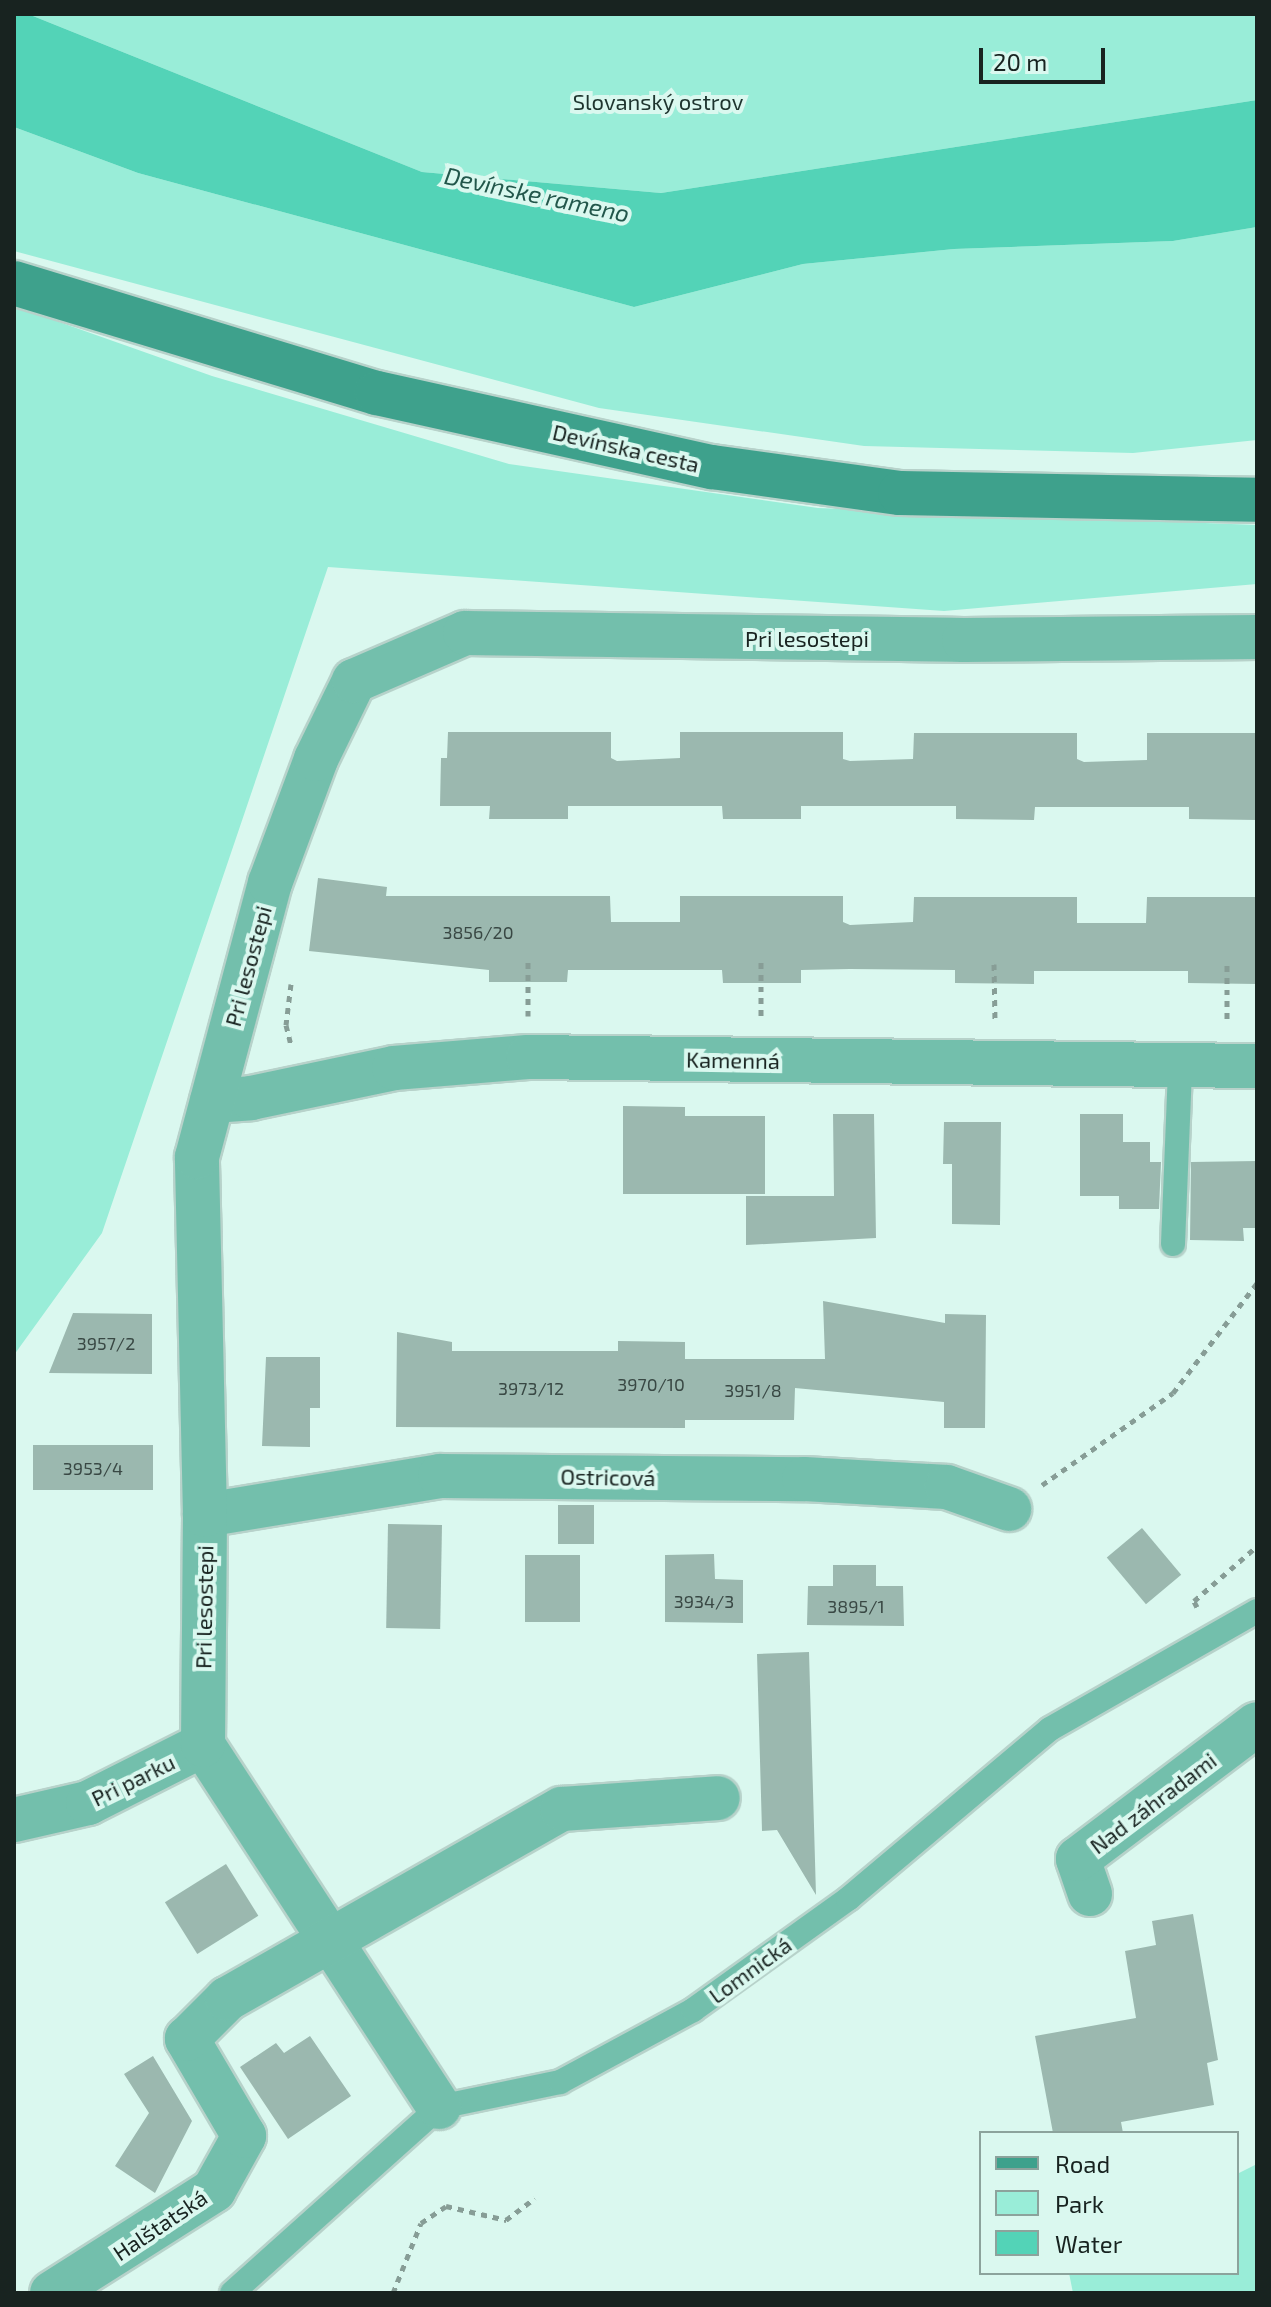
<!DOCTYPE html>
<html>
<head>
<meta charset="utf-8">
<style>
  body { margin:0 }
  #map { position:relative; width:1271px; height:2307px; overflow:hidden; background:#daf8ef; font-family:"Exo 2",sans-serif }
  div>[style] { position:absolute }
  .green>* { inset:0; background:#99edd8 }
  .water>* { inset:0; background:#53d3b7 }
  .building>* { inset:0; background:#9bb8af; transform-origin:0 0 }
  .path>* { height:5px; margin-top:-2.5px; transform-origin:0; background:repeating-linear-gradient(90deg,#879d96 0 6px,transparent 0 12px) }
  .roads { filter:drop-shadow(2px 0 #b7d2ca) drop-shadow(-2px 0 #b7d2ca) drop-shadow(0 2px #b7d2ca) drop-shadow(0 -2px #b7d2ca) }
  .lane>* { height:24px; margin:-12px; padding:0 12px; transform-origin:12px; border-radius:12px; background:#73bfac }
  .street>* { height:44px; margin:-22px; padding:0 22px; transform-origin:22px; border-radius:22px; background:#73bfac }
  .secondary>* { height:44px; margin:-22px; padding:0 22px; transform-origin:22px; border-radius:22px; background:#3ea18c }
  span { translate:-50% -50%; white-space:nowrap; text-align:center; line-height:1.15; -webkit-text-stroke:8px #daf8ef; paint-order:stroke }
  .number-label { font-size:18px; color:#394844 }
  .number-label span { -webkit-text-stroke-width:0 }
  .park-label { font-size:22px; color:#1e342e }
  .street-label { font-size:22px; color:#182320 }
  .water-label { font-size:24px; color:#22574b; font-style:italic }
  .frame { position:absolute; inset:0; border:16px solid #182320; pointer-events:none }
  .legend { position:absolute; left:979px; top:2131px; width:260px; height:144px; box-sizing:border-box; background:#daf8ef; border:2px solid #8ca39c; margin:0; padding:10px 14px; list-style:none; font-size:24px; color:#182320 }
  .legend li { display:flex; align-items:center; gap:16px; height:40px }
  .legend b { width:40px; border:2px solid #8ca39c }
  .scale { position:absolute; left:979px; top:48px; width:126px; height:36px; box-sizing:border-box; border:4px solid #182320; border-top:0; padding-left:10px; font-size:24px; line-height:28px; white-space:nowrap; color:#182320; -webkit-text-stroke:6px #daf8ef; paint-order:stroke }
</style>
</head>
<body>
<div id="map">
  <div class="green">
    <div style="clip-path:polygon(28px 14px,1257px 14px,1257px 100px,661px 193px,422px 172px)"></div>
    <div style="clip-path:polygon(14px 127px,138px 173px,634px 307px,803px 264px,954px 249px,1173px 241px,1257px 227px,1257px 440px,1133px 453px,864px 446px,599px 408px,14px 251px)"></div>
    <div style="clip-path:polygon(14px 306px,212px 376px,509px 464px,818px 508px,1257px 525px,1257px 584px,944px 611px,328px 567px,102px 1233px,14px 1355px)"></div>
    <div style="clip-path:polygon(1257px 2164px,1257px 2293px,1073px 2293px,1069px 2273px,1237px 2273px,1237px 2174px)"></div>
  </div>
  <div class="water">
    <div style="clip-path:polygon(14px 14px,28px 14px,422px 172px,661px 193px,1257px 100px,1257px 227px,1173px 241px,954px 249px,803px 264px,634px 307px,138px 173px,14px 127px)"></div>
  </div>
  <div class="building">
    <div style="clip-path:polygon(448px 732px,611px 732px,611px 758px,617px 761px,680px 758px,680px 732px,843px 732px,843px 759px,850px 761px,913px 759px,914px 733px,1077px 733px,1077px 759px,1084px 762px,1147px 760px,1147px 733px,1257px 733px,1257px 820px,1189px 819px,1189px 807px,1035px 807px,1034px 820px,956px 819px,956px 806px,801px 806px,801px 819px,723px 819px,722px 806px,568px 806px,568px 819px,489px 819px,490px 806px,440px 806px,441px 758px,447px 758px)"></div>
    <div style="clip-path:polygon(318px 878px,387px 887px,386px 896px,610px 896px,611px 922px,680px 922px,680px 896px,843px 896px,843px 922px,850px 925px,913px 922px,914px 897px,1077px 897px,1077px 923px,1146px 923px,1147px 897px,1257px 897px,1257px 984px,1188px 983px,1188px 971px,1034px 971px,1034px 984px,955px 983px,955px 970px,850px 969px,801px 970px,801px 983px,723px 983px,722px 970px,568px 970px,567px 982px,489px 982px,489px 970px,309px 951px)"></div>
    <div style="clip-path:polygon(623px 1106px,685px 1107px,685px 1116px,765px 1116px,765px 1194px,623px 1194px)"></div>
    <div style="clip-path:polygon(833px 1114px,874px 1114px,876px 1238px,746px 1245px,746px 1196px,834px 1196px)"></div>
    <div style="clip-path:polygon(1080px 1114px,1123px 1114px,1123px 1142px,1150px 1142px,1150px 1162px,1161px 1162px,1159px 1209px,1119px 1209px,1119px 1196px,1080px 1196px)"></div>
    <div style="clip-path:polygon(944px 1122px,1001px 1122px,1000px 1225px,952px 1224px,952px 1164px,943px 1164px)"></div>
    <div style="clip-path:polygon(1257px 1161px,1257px 1228px,1243px 1228px,1244px 1241px,1190px 1240px,1191px 1162px)"></div>
    <div style="clip-path:polygon(823px 1301px,945px 1323px,945px 1314px,986px 1315px,985px 1428px,944px 1428px,944px 1402px,795px 1388px,794px 1420px,685px 1420px,685px 1428px,396px 1427px,397px 1332px,452px 1342px,452px 1351px,618px 1351px,618px 1341px,685px 1342px,685px 1359px,825px 1359px)"></div>
    <div style="clip-path:polygon(73px 1313px,152px 1314px,152px 1374px,49px 1373px)"></div>
    <div style="clip-path:polygon(266px 1357px,320px 1357px,320px 1408px,310px 1408px,310px 1447px,262px 1446px)"></div>
    <div style="left:33px;top:1445px;width:120px;height:45px"></div>
    <div style="left:558px;top:1505px;width:36px;height:39px"></div>
    <div style="left:388px;top:1524px;width:54px;height:104px;rotate:1deg"></div>
    <div style="left:1142px;top:1528px;width:61px;height:46px;rotate:50deg"></div>
    <div style="clip-path:polygon(714px 1554px,715px 1579px,743px 1580px,743px 1623px,665px 1622px,665px 1555px)"></div>
    <div style="left:525px;top:1555px;width:55px;height:67px"></div>
    <div style="clip-path:polygon(833px 1565px,876px 1565px,876px 1586px,903px 1586px,904px 1626px,807px 1625px,808px 1586px,833px 1586px)"></div>
    <div style="clip-path:polygon(809px 1652px,816px 1895px,777px 1830px,762px 1831px,757px 1654px)"></div>
    <div style="left:226px;top:1864px;width:61px;height:72px;rotate:58deg"></div>
    <div style="clip-path:polygon(1193px 1914px,1218px 2060px,1207px 2063px,1214px 2105px,1121px 2122px,1123px 2133px,1053px 2133px,1035px 2036px,1136px 2018px,1125px 1951px,1156px 1945px,1152px 1921px)"></div>
    <div style="clip-path:polygon(310px 2036px,351px 2096px,288px 2139px,240px 2067px,276px 2043px,284px 2053px)"></div>
    <div style="clip-path:polygon(153px 2056px,192px 2121px,155px 2193px,115px 2166px,149px 2113px,124px 2074px)"></div>
  </div>
  <div class="path">
    <div style="left:761px;top:962px;width:55px;rotate:90deg"></div>
    <div style="left:994px;top:964px;width:55px;rotate:89deg"></div>
    <div style="left:1227px;top:965px;width:59px;rotate:90deg"></div>
    <div style="left:291px;top:984px;width:41px;rotate:97deg"></div>
    <div style="left:286px;top:1025px;width:21px;rotate:76deg"></div>
    <div style="left:528px;top:1016px;width:55px;rotate:-90deg"></div>
    <div style="left:1042px;top:1485px;width:160px;rotate:-35.1deg"></div>
    <div style="left:1173px;top:1393px;width:138px;rotate:-52.6deg"></div>
    <div style="left:1197px;top:1607px;width:7px;rotate:-117deg"></div>
    <div style="left:1194px;top:1601px;width:84px;rotate:-41.1deg"></div>
    <div style="left:393px;top:2293px;width:75px;rotate:-68.2deg"></div>
    <div style="left:421px;top:2223px;width:30px;rotate:-34deg"></div>
    <div style="left:446px;top:2206px;width:62px;rotate:13.1deg"></div>
    <div style="left:506px;top:2220px;width:36px;rotate:-37deg"></div>
  </div>
  <div class="roads">
    <div class="lane">
      <div style="left:1173px;top:1244px;width:176px;rotate:-87.7deg"></div>
      <div style="left:232px;top:2293px;width:278px;rotate:-41.9deg"></div>
      <div style="left:439px;top:2107px;width:124px;rotate:-11.7deg"></div>
      <div style="left:560px;top:2082px;width:151px;rotate:-28.4deg"></div>
      <div style="left:693px;top:2010px;width:191px;rotate:-35.6deg"></div>
      <div style="left:848px;top:1899px;width:264px;rotate:-40.1deg"></div>
      <div style="left:1050px;top:1729px;width:238px;rotate:-29.7deg"></div>
    </div>
    <div class="street">
      <div style="left:212px;top:1101px;width:39px;rotate:-4deg"></div>
      <div style="left:251px;top:1098px;width:146px;rotate:-11.8deg"></div>
      <div style="left:394px;top:1068px;width:134px;rotate:-4.7deg"></div>
      <div style="left:528px;top:1057px;width:729px;rotate:0.71deg"></div>
      <div style="left:205px;top:1515px;width:238px;rotate:-9.4deg"></div>
      <div style="left:440px;top:1476px;width:364px;rotate:0.5deg"></div>
      <div style="left:804px;top:1479px;width:143px;rotate:3.2deg"></div>
      <div style="left:947px;top:1487px;width:66px;rotate:19.5deg"></div>
      <div style="left:14px;top:1820px;width:76px;rotate:-12.9deg"></div>
      <div style="left:88px;top:1803px;width:129px;rotate:-26.8deg"></div>
      <div style="left:1090px;top:1894px;width:37px;rotate:-109deg"></div>
      <div style="left:1078px;top:1859px;width:224px;rotate:-37deg"></div>
      <div style="left:439px;top:2107px;width:432px;rotate:-123.1deg"></div>
      <div style="left:203px;top:1745px;width:230px;rotate:-89.5deg"></div>
      <div style="left:205px;top:1515px;width:358px;rotate:-91.3deg"></div>
      <div style="left:197px;top:1157px;width:284px;rotate:-75.1deg"></div>
      <div style="left:270px;top:883px;width:132px;rotate:-69.6deg"></div>
      <div style="left:316px;top:759px;width:87px;rotate:-64deg"></div>
      <div style="left:354px;top:681px;width:121px;rotate:-23.4deg"></div>
      <div style="left:465px;top:633px;width:499px;rotate:0.8deg"></div>
      <div style="left:964px;top:640px;width:293px;rotate:-0.6deg"></div>
      <div style="left:52px;top:2293px;width:192px;rotate:-32.4deg"></div>
      <div style="left:214px;top:2190px;width:62px;rotate:-60.9deg"></div>
      <div style="left:244px;top:2136px;width:113px;rotate:-120.4deg"></div>
      <div style="left:187px;top:2039px;width:57px;rotate:-45deg"></div>
      <div style="left:227px;top:1999px;width:385px;rotate:-29.6deg"></div>
      <div style="left:562px;top:1809px;width:156px;rotate:-4deg"></div>
    </div>
    <div class="secondary">
      <div style="left:14px;top:283px;width:379px;rotate:16.9deg"></div>
      <div style="left:377px;top:393px;width:343px;rotate:12.5deg"></div>
      <div style="left:712px;top:467px;width:190px;rotate:7.9deg"></div>
      <div style="left:900px;top:493px;width:357px;rotate:1.1deg"></div>
    </div>
  </div>
  <div class="number-label">
    <span style="left:478px;top:932px">3856/20</span>
    <span style="left:106px;top:1343px">3957/2</span>
    <span style="left:651px;top:1384px">3970/10</span>
    <span style="left:531px;top:1388px">3973/12</span>
    <span style="left:753px;top:1390px">3951/8</span>
    <span style="left:93px;top:1468px">3953/4</span>
    <span style="left:704px;top:1601px">3934/3</span>
    <span style="left:856px;top:1606px">3895/1</span>
  </div>
  <div class="park-label">
    <span style="left:658px;top:102px">Slovanský ostrov</span>
  </div>
  <div class="street-label">
    <span style="left:626px;top:448px;rotate:13deg">Devínska cesta</span>
    <span style="left:807px;top:639px">Pri lesostepi</span>
    <span style="left:248px;top:966px;rotate:-75deg">Pri lesostepi</span>
    <span style="left:733px;top:1060px;rotate:1deg">Kamenná</span>
    <span style="left:608px;top:1477px;rotate:1deg">Ostricová</span>
    <span style="left:204px;top:1607px;rotate:-89deg">Pri lesostepi</span>
    <span style="left:133px;top:1780px;rotate:-26deg">Pri parku</span>
    <span style="left:1153px;top:1803px;rotate:-37deg">Nad záhradami</span>
    <span style="left:750px;top:1970px;rotate:-36deg">Lomnická</span>
    <span style="left:160px;top:2225px;rotate:-34deg">Halštatská</span>
  </div>
  <div class="water-label">
    <span style="left:537px;top:194px;rotate:12deg">Devínske rameno</span>
  </div>
  <div class="frame"></div>
  <ul class="legend">
  <li><b style="height:10px;background:#3ea18c"></b>Road</li>
  <li><b style="height:22px;background:#99edd8"></b>Park</li>
  <li><b style="height:22px;background:#53d3b7"></b>Water</li>
  </ul>
  <div class="scale">20 m</div>
</div>
</body>
</html>
